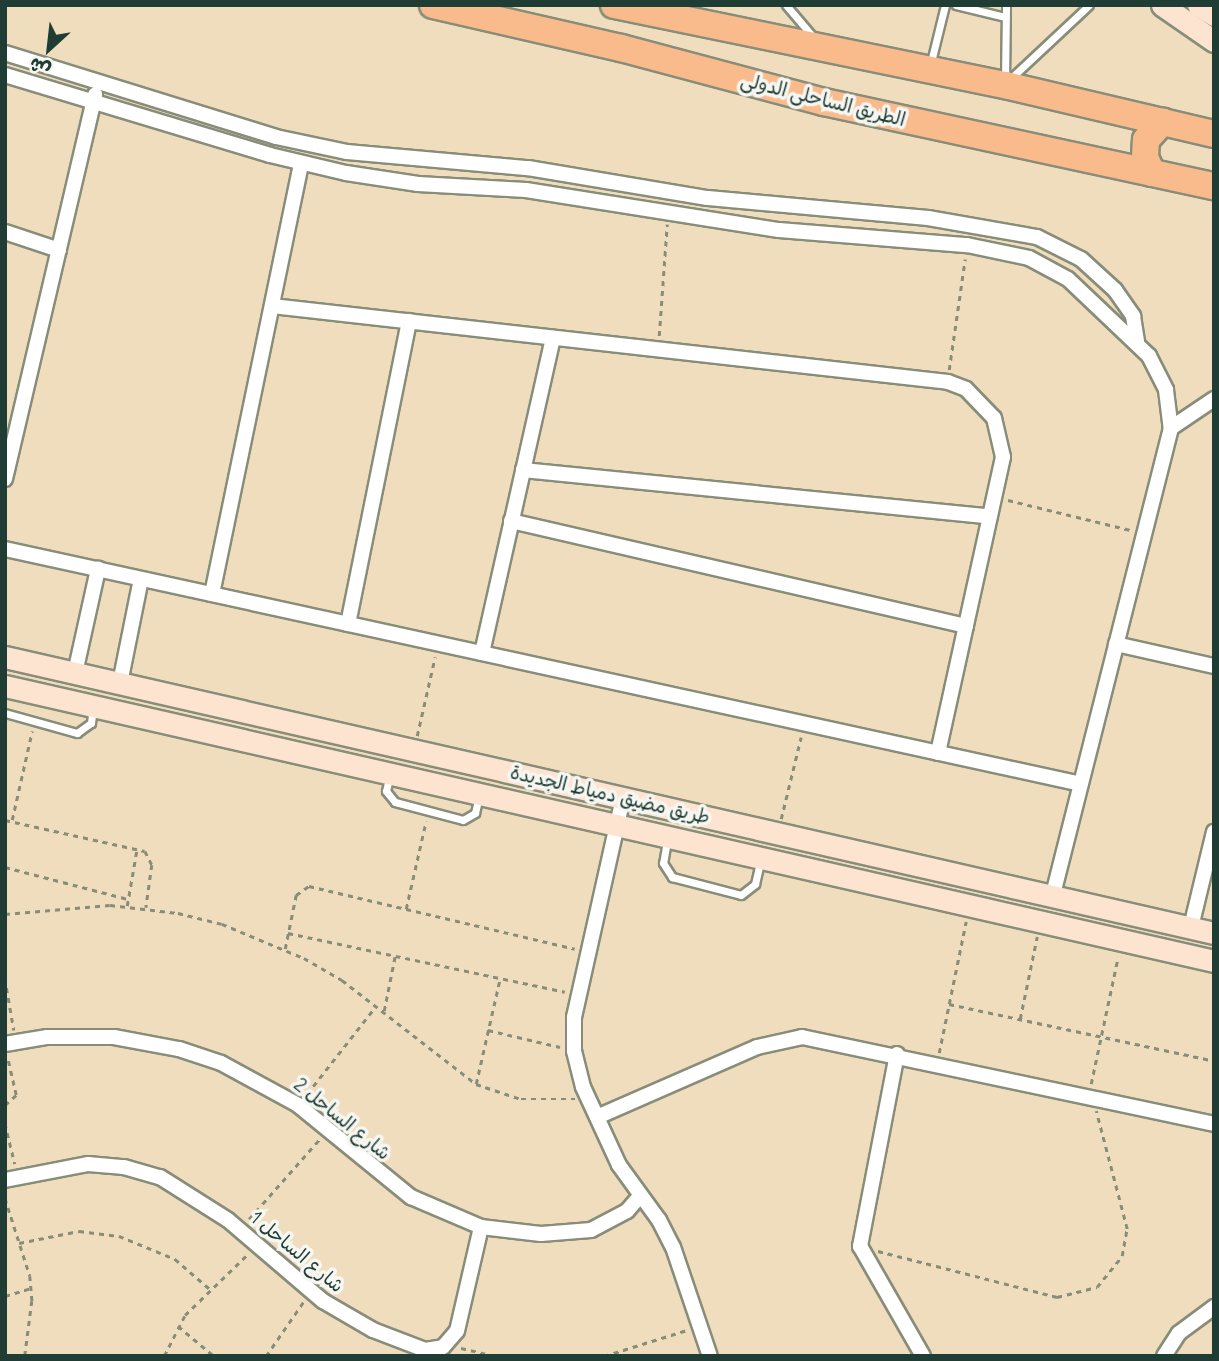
<!DOCTYPE html>
<html>
<head>
<meta charset="utf-8">
<style>
  body { margin:0 }
  #map { position:relative; width:1219px; height:1361px; overflow:hidden; background:#f0ddbe; font-family:Delius,"Playpen Sans Arabic",sans-serif }
  div>[style] { position:absolute }
  .path>* { height:2.5px; margin-top:-1.25px; transform-origin:0; background:repeating-linear-gradient(90deg,#888d79 0 5px,transparent 0 10px) }
  .roads { filter:drop-shadow(2px 0 #888d79) drop-shadow(-2px 0 #888d79) drop-shadow(0 2px #888d79) drop-shadow(0 -2px #888d79) }
  .lane>* { height:7px; margin:-3.5px; padding:0 3.5px; transform-origin:3.5px; border-radius:3.5px; background:#fff }
  .street>* { height:14px; margin:-7px; padding:0 7px; transform-origin:7px; border-radius:7px; background:#fff }
  .secondary>* { height:21px; margin:-10.5px; padding:0 10.5px; transform-origin:10.5px; border-radius:10.5px; background:#fde4d1 }
  .highway>* { height:26px; margin:-13px; padding:0 13px; transform-origin:13px; border-radius:13px; background:#fabb8c }
  span { translate:-50% -50%; white-space:nowrap; text-align:center; line-height:1.15; -webkit-text-stroke:7px #f6f6f2; paint-order:stroke }
  .street-label { font-size:19px; color:#1f3d34 }
  .frame { position:absolute; inset:0; border:7px solid #1f3d34; pointer-events:none }
  .north { position:absolute; left:14px; top:14px; width:70px; height:70px; -webkit-text-stroke:5px #f6f6f2; paint-order:stroke; rotate:207deg; font-size:19px; font-weight:700; line-height:28px; text-align:center; color:#1f3d34 }
  .north::after { content:''; display:block; margin:auto; width:24px; height:32px; background:#1f3d34; clip-path:polygon(50% 0,100% 100%,50% 72%,0 100%) }
</style>
</head>
<body>
<div id="map">
  <div class="path">
    <div style="left:659px;top:336px;width:112px;rotate:-85.9deg"></div>
    <div style="left:949px;top:370px;width:112px;rotate:-81.8deg"></div>
    <div style="left:1008px;top:500px;width:126px;rotate:13.8deg"></div>
    <div style="left:417px;top:736px;width:81px;rotate:-77.2deg"></div>
    <div style="left:781px;top:819px;width:84px;rotate:-76.3deg"></div>
    <div style="left:5px;top:820px;width:143px;rotate:12.5deg"></div>
    <div style="left:145px;top:851px;width:16px;rotate:63deg"></div>
    <div style="left:152px;top:865px;width:43px;rotate:97.9deg"></div>
    <div style="left:12px;top:820px;width:91px;rotate:-77.3deg"></div>
    <div style="left:5px;top:867px;width:127px;rotate:14.6deg"></div>
    <div style="left:127px;top:906px;width:59px;rotate:-80.2deg"></div>
    <div style="left:406px;top:909px;width:90px;rotate:-77.2deg"></div>
    <div style="left:5px;top:914px;width:105px;rotate:-4.9deg"></div>
    <div style="left:110px;top:905px;width:68px;rotate:6.7deg"></div>
    <div style="left:178px;top:913px;width:45px;rotate:14deg"></div>
    <div style="left:222px;top:924px;width:89px;rotate:22.5deg"></div>
    <div style="left:304px;top:958px;width:44px;rotate:30.1deg"></div>
    <div style="left:342px;top:980px;width:170px;rotate:37.8deg"></div>
    <div style="left:476px;top:1084px;width:47px;rotate:18.4deg"></div>
    <div style="left:521px;top:1099px;width:54px"></div>
    <div style="left:288px;top:933px;width:283px;rotate:12deg"></div>
    <div style="left:285px;top:949px;width:55px;rotate:-78.5deg"></div>
    <div style="left:296px;top:895px;width:16px;rotate:-35deg"></div>
    <div style="left:309px;top:886px;width:273px;rotate:13.3deg"></div>
    <div style="left:5px;top:978px;width:53px;rotate:80.2deg"></div>
    <div style="left:949px;top:1004px;width:271px;rotate:12.1deg"></div>
    <div style="left:384px;top:1011px;width:56px;rotate:-78.7deg"></div>
    <div style="left:1020px;top:1019px;width:84px;rotate:-78.3deg"></div>
    <div style="left:488px;top:1030px;width:74px;rotate:13.3deg"></div>
    <div style="left:939px;top:1053px;width:134px;rotate:-78.4deg"></div>
    <div style="left:476px;top:1084px;width:109px;rotate:-77.2deg"></div>
    <div style="left:1091px;top:1084px;width:130px;rotate:-78deg"></div>
    <div style="left:307px;top:1094px;width:112px;rotate:-51.9deg"></div>
    <div style="left:5px;top:1105px;width:15px;rotate:-42deg"></div>
    <div style="left:16px;top:1095px;width:39px;rotate:-103deg"></div>
    <div style="left:5px;top:1123px;width:42px;rotate:76.3deg"></div>
    <div style="left:5px;top:1198px;width:82px;rotate:72.2deg"></div>
    <div style="left:30px;top:1276px;width:25px;rotate:85deg"></div>
    <div style="left:32px;top:1301px;width:55px;rotate:97.3deg"></div>
    <div style="left:249px;top:1219px;width:106px;rotate:-48.5deg"></div>
    <div style="left:19px;top:1243px;width:61px;rotate:-11.3deg"></div>
    <div style="left:79px;top:1231px;width:40px;rotate:7.1deg"></div>
    <div style="left:119px;top:1236px;width:61px;rotate:22.3deg"></div>
    <div style="left:175px;top:1259px;width:48px;rotate:40.7deg"></div>
    <div style="left:878px;top:1251px;width:185px;rotate:14.4deg"></div>
    <div style="left:1057px;top:1297px;width:41px;rotate:-14deg"></div>
    <div style="left:1097px;top:1287px;width:40px;rotate:-51deg"></div>
    <div style="left:1122px;top:1256px;width:27px;rotate:-80deg"></div>
    <div style="left:1127px;top:1229px;width:122px;rotate:-104.7deg"></div>
    <div style="left:5px;top:1296px;width:27px;rotate:-17deg"></div>
    <div style="left:178px;top:1326px;width:47px;rotate:39.8deg"></div>
    <div style="left:461px;top:1348px;width:35px;rotate:13deg"></div>
    <div style="left:164px;top:1356px;width:46px;rotate:-62.9deg"></div>
    <div style="left:185px;top:1315px;width:88px;rotate:-44.1deg"></div>
    <div style="left:266px;top:1356px;width:67px;rotate:-55.4deg"></div>
    <div style="left:604px;top:1356px;width:87px;rotate:-17.4deg"></div>
  </div>
  <div class="roads">
    <div class="lane">
      <div style="left:786px;top:5px;width:43px;rotate:49.7deg"></div>
      <div style="left:956px;top:5px;width:50px;rotate:13.8deg"></div>
      <div style="left:930px;top:66px;width:63px;rotate:-76.2deg"></div>
      <div style="left:1010px;top:79px;width:108px;rotate:-43.1deg"></div>
      <div style="left:1005px;top:80px;width:75px;rotate:-89.2deg"></div>
      <div style="left:5px;top:713px;width:75px;rotate:15.5deg"></div>
      <div style="left:77px;top:733px;width:17px;rotate:-36deg"></div>
      <div style="left:91px;top:723px;width:16px;rotate:-83deg"></div>
      <div style="left:389px;top:778px;width:13px;rotate:103deg"></div>
      <div style="left:386px;top:791px;width:14px;rotate:51deg"></div>
      <div style="left:395px;top:802px;width:70px;rotate:14.8deg"></div>
      <div style="left:463px;top:820px;width:14px;rotate:-30deg"></div>
      <div style="left:475px;top:813px;width:18px;rotate:-77deg"></div>
      <div style="left:667px;top:841px;width:22px;rotate:100deg"></div>
      <div style="left:663px;top:863px;width:17px;rotate:57deg"></div>
      <div style="left:672px;top:877px;width:71px;rotate:14.6deg"></div>
      <div style="left:741px;top:895px;width:18px;rotate:-38deg"></div>
      <div style="left:755px;top:884px;width:23px;rotate:-77deg"></div>
    </div>
    <div class="street">
      <div style="left:5px;top:53px;width:284px;rotate:17.2deg"></div>
      <div style="left:276px;top:137px;width:73px;rotate:11.9deg"></div>
      <div style="left:347px;top:152px;width:182px;rotate:5.1deg"></div>
      <div style="left:528px;top:168px;width:182px;rotate:9.5deg"></div>
      <div style="left:708px;top:198px;width:221px;rotate:5.2deg"></div>
      <div style="left:928px;top:218px;width:111px;rotate:9.9deg"></div>
      <div style="left:1037px;top:237px;width:49px;rotate:26.6deg"></div>
      <div style="left:1081px;top:259px;width:46px;rotate:42.4deg"></div>
      <div style="left:1115px;top:290px;width:32px;rotate:55deg"></div>
      <div style="left:1133px;top:316px;width:26px;rotate:81deg"></div>
      <div style="left:5px;top:75px;width:277px;rotate:16.8deg"></div>
      <div style="left:270px;top:155px;width:78px;rotate:13.3deg"></div>
      <div style="left:346px;top:173px;width:73px;rotate:8.7deg"></div>
      <div style="left:418px;top:184px;width:108px;rotate:3.2deg"></div>
      <div style="left:526px;top:190px;width:256px;rotate:9deg"></div>
      <div style="left:779px;top:230px;width:189px;rotate:4.6deg"></div>
      <div style="left:967px;top:245px;width:63px;rotate:11.8deg"></div>
      <div style="left:1029px;top:258px;width:44px;rotate:28.3deg"></div>
      <div style="left:1068px;top:279px;width:112px;rotate:43.5deg"></div>
      <div style="left:1149px;top:356px;width:38px;rotate:63deg"></div>
      <div style="left:1166px;top:390px;width:38px;rotate:83deg"></div>
      <div style="left:1171px;top:428px;width:483px;rotate:104.2deg"></div>
      <div style="left:5px;top:232px;width:57px;rotate:18.4deg"></div>
      <div style="left:272px;top:306px;width:680px;rotate:6.41deg"></div>
      <div style="left:948px;top:382px;width:19px;rotate:21deg"></div>
      <div style="left:966px;top:389px;width:40px;rotate:46deg"></div>
      <div style="left:994px;top:418px;width:40px;rotate:77deg"></div>
      <div style="left:1003px;top:457px;width:303px;rotate:102.4deg"></div>
      <div style="left:1171px;top:428px;width:52px;rotate:-34deg"></div>
      <div style="left:523px;top:470px;width:469px;rotate:5.7deg"></div>
      <div style="left:5px;top:479px;width:395px;rotate:-76.8deg"></div>
      <div style="left:511px;top:521px;width:467px;rotate:13deg"></div>
      <div style="left:5px;top:549px;width:1101px;rotate:12.32deg"></div>
      <div style="left:212px;top:594px;width:440px;rotate:-78.3deg"></div>
      <div style="left:348px;top:624px;width:309px;rotate:-78.6deg"></div>
      <div style="left:1116px;top:644px;width:100px;rotate:12.7deg"></div>
      <div style="left:482px;top:653px;width:323px;rotate:-77.3deg"></div>
      <div style="left:75px;top:673px;width:107px;rotate:-77.5deg"></div>
      <div style="left:120px;top:683px;width:106px;rotate:-78.6deg"></div>
      <div style="left:623px;top:798px;width:224px;rotate:102.6deg"></div>
      <div style="left:574px;top:1017px;width:34px;rotate:90deg"></div>
      <div style="left:574px;top:1051px;width:37px;rotate:76deg"></div>
      <div style="left:583px;top:1087px;width:86px;rotate:65.2deg"></div>
      <div style="left:619px;top:1165px;width:68px;rotate:54deg"></div>
      <div style="left:659px;top:1220px;width:30px;rotate:63deg"></div>
      <div style="left:673px;top:1247px;width:115px;rotate:71.3deg"></div>
      <div style="left:1191px;top:927px;width:98px;rotate:-76.4deg"></div>
      <div style="left:5px;top:1044px;width:43px;rotate:-9.5deg"></div>
      <div style="left:47px;top:1037px;width:67px"></div>
      <div style="left:114px;top:1037px;width:66px;rotate:10.5deg"></div>
      <div style="left:179px;top:1049px;width:44px;rotate:18.4deg"></div>
      <div style="left:221px;top:1063px;width:88px;rotate:28.6deg"></div>
      <div style="left:298px;top:1105px;width:146px;rotate:39.2deg"></div>
      <div style="left:411px;top:1197px;width:76px;rotate:23.2deg"></div>
      <div style="left:481px;top:1227px;width:60px;rotate:6.7deg"></div>
      <div style="left:541px;top:1234px;width:50px;rotate:-4.6deg"></div>
      <div style="left:591px;top:1230px;width:41px;rotate:-27.8deg"></div>
      <div style="left:627px;top:1211px;width:20px;rotate:-49deg"></div>
      <div style="left:897px;top:1054px;width:196px;rotate:100.9deg"></div>
      <div style="left:860px;top:1246px;width:127px;rotate:60.2deg"></div>
      <div style="left:597px;top:1117px;width:175px;rotate:-23.6deg"></div>
      <div style="left:757px;top:1047px;width:46px;rotate:-12.5deg"></div>
      <div style="left:802px;top:1037px;width:421px;rotate:11.9deg"></div>
      <div style="left:5px;top:1180px;width:85px;rotate:-10.9deg"></div>
      <div style="left:88px;top:1164px;width:36px;rotate:5deg"></div>
      <div style="left:124px;top:1167px;width:37px;rotate:16deg"></div>
      <div style="left:160px;top:1177px;width:80px;rotate:32.3deg"></div>
      <div style="left:228px;top:1220px;width:125px;rotate:40.5deg"></div>
      <div style="left:323px;top:1301px;width:58px;rotate:30.1deg"></div>
      <div style="left:373px;top:1330px;width:56px;rotate:21deg"></div>
      <div style="left:425px;top:1350px;width:18px;rotate:-9deg"></div>
      <div style="left:443px;top:1347px;width:21px;rotate:-49deg"></div>
      <div style="left:457px;top:1331px;width:107px;rotate:-77deg"></div>
      <div style="left:1164px;top:1356px;width:27px;rotate:-57deg"></div>
      <div style="left:1179px;top:1333px;width:44px;rotate:-36.6deg"></div>
    </div>
    <div class="secondary">
      <div style="left:1162px;top:5px;width:63px;rotate:34.7deg"></div>
      <div style="left:1198px;top:5px;width:19px;rotate:32deg"></div>
      <div style="left:5px;top:657px;width:1240px;rotate:12.86deg"></div>
      <div style="left:5px;top:686px;width:1240px;rotate:12.81deg"></div>
    </div>
    <div class="highway">
      <div style="left:433px;top:5px;width:193px;rotate:12.9deg"></div>
      <div style="left:621px;top:48px;width:210px;rotate:14.9deg"></div>
      <div style="left:824px;top:102px;width:399px;rotate:12.2deg"></div>
      <div style="left:614px;top:5px;width:399px;rotate:11.6deg"></div>
      <div style="left:1005px;top:85px;width:215px;rotate:13.2deg"></div>
      <div style="left:1152px;top:173px;width:17px;rotate:-114deg"></div>
      <div style="left:1145px;top:157px;width:17px;rotate:-87deg"></div>
      <div style="left:1146px;top:140px;width:25px;rotate:-48deg"></div>
    </div>
  </div>
  <div class="street-label">
    <span style="left:823px;top:100px;rotate:14deg">الطريق الساحلى الدولى</span>
    <span style="left:610px;top:795px;rotate:13deg">طريق مضيق دمياط الجديدة</span>
    <span style="left:342px;top:1119px;rotate:39deg">شارع الساحل 2</span>
    <span style="left:297px;top:1252px;rotate:40deg">شارع الساحل 1</span>
  </div>
  <div class="frame"></div>
  <div class="north">ش</div>
</div>
</body>
</html>
